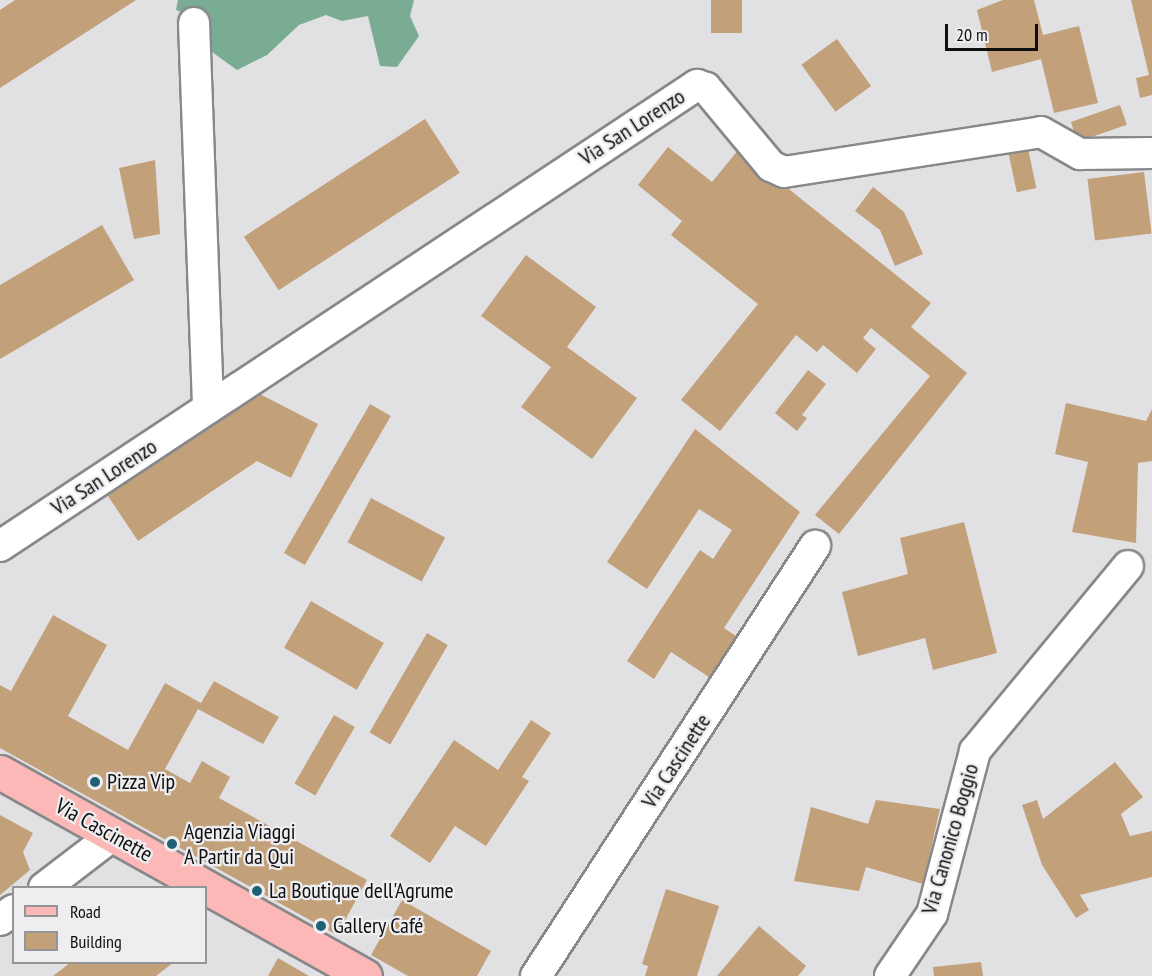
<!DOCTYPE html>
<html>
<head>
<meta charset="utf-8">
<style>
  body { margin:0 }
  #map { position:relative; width:1152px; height:976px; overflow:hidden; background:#e1e1e4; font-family:"PT Sans Narrow",sans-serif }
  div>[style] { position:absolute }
  .forest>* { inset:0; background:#79ac93 }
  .building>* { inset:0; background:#c1a07a; transform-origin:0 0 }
  .roads { filter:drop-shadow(2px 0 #88888b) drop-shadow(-2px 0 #88888b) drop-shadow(0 2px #88888b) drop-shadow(0 -2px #88888b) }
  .minor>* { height:30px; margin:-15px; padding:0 15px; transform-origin:15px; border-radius:15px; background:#fff }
  .major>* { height:33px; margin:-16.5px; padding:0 16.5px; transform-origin:16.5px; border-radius:16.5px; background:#fbb8b6 }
  .dots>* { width:16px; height:16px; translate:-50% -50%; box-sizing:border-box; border:3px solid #eeeef1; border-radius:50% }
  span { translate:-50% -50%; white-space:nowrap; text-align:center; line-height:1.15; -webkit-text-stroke:4.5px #eeeef1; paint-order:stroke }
  .street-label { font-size:22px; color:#0f0f10 }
  .poi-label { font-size:22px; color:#0f0f10 }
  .left { translate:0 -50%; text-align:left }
  .legend { position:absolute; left:12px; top:886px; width:195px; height:78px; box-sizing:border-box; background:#eeeef1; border:2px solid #959597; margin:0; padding:8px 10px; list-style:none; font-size:18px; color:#0f0f10 }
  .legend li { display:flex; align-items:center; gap:12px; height:30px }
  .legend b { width:30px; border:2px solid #959597 }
  .scale { position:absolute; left:945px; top:24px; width:93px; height:27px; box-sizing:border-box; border:3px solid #0f0f10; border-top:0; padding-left:8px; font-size:18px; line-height:21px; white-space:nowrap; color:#0f0f10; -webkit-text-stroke:4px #eeeef1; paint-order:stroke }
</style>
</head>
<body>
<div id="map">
  <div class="forest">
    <div style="clip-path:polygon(178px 0,414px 0,410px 16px,419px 36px,397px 67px,380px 66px,368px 16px,342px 21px,326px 15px,299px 25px,267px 55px,237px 70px,212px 52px,210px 23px,176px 10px)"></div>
  </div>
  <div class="building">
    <div style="clip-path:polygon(15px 0,136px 0,0 88px,0 10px)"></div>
    <div style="left:711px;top:0;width:31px;height:33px"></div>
    <div style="clip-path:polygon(1003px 0,1034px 0,1043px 35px,1079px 26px,1098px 103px,1054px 113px,1041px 59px,992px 72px,977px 10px)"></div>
    <div style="clip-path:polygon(1131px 0,1152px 0,1152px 95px,1140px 98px,1136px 78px,1149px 75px)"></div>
    <div style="left:837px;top:39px;width:58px;height:44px;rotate:54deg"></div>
    <div style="left:1120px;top:105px;width:21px;height:52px;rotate:71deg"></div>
    <div style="left:425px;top:119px;width:64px;height:216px;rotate:57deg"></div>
    <div style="left:1027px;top:144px;width:45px;height:20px;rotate:78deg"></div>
    <div style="clip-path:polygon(668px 147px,712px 182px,739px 149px,931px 303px,911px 327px,967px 373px,839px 534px,815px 515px,930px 376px,871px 328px,863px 338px,876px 349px,857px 373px,823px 345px,817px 352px,796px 335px,720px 431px,681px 400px,758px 304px,671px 235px,682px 221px,638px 185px)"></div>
    <div style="clip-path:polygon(155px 160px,160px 234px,134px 239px,119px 168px)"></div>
    <div style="left:1144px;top:172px;width:62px;height:57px;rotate:83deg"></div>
    <div style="clip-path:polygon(873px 187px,904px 212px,923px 254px,895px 266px,880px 230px,855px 211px)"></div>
    <div style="clip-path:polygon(102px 225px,134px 280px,0 359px,0 285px)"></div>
    <div style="clip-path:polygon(526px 255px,596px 307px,567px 347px,637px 398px,592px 459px,521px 407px,551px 367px,481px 316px)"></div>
    <div style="clip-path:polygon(808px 370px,826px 384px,802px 415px,807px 418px,797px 431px,775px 413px)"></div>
    <div style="clip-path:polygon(254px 391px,318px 424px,291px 478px,257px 461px,138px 541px,104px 490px)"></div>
    <div style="clip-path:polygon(1066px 403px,1146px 421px,1152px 409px,1152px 461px,1138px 463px,1136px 543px,1072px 532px,1088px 462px,1055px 454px)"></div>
    <div style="left:370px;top:404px;width:24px;height:172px;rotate:30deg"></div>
    <div style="clip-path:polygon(695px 429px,800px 512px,724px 628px,742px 640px,715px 681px,671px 652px,654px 679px,627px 661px,700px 550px,713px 559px,732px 530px,699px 509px,647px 589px,607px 562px)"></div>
    <div style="left:371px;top:498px;width:84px;height:50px;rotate:28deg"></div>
    <div style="clip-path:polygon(964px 522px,997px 653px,933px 670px,925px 638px,858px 656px,842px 592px,908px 574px,900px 538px)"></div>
    <div style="left:311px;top:601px;width:84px;height:54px;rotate:30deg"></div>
    <div style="clip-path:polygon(53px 615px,107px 645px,68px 716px,128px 750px,165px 683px,201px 703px,214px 681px,279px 717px,263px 744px,198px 709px,165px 769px,190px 783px,202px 761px,230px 777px,219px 798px,367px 880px,337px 935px,0 748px,0 685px,11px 691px)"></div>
    <div style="left:427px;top:633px;width:24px;height:115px;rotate:30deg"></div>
    <div style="left:334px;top:715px;width:24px;height:79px;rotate:30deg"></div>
    <div style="clip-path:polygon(531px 720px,551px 733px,522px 777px,529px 781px,486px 846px,455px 826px,430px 863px,390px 836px,454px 740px,498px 770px)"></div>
    <div style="clip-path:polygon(1115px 762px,1143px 797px,1121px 814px,1130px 836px,1152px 831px,1152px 877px,1080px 895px,1089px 910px,1076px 918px,1042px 865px,1022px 805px,1037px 800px,1043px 819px)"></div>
    <div style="clip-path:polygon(876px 800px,940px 809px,923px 884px,866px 867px,859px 891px,794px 881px,811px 807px,868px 824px)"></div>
    <div style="clip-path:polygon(0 815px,33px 833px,23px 852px,30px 870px,0 895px)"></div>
    <div style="clip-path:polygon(666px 889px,719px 906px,697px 976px,645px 976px,648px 966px,642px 964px)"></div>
    <div style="clip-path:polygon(402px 900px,491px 951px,477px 976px,408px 976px,371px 955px)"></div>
    <div style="clip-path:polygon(759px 926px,806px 966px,798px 976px,717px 976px)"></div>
    <div style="clip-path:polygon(278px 958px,309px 976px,268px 976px)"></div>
    <div style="clip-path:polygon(71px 962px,174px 962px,156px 976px,53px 976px)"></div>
    <div style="clip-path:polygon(981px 962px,983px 976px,934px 976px,933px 967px)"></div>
  </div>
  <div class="roads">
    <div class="minor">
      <div style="left:194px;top:23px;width:385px;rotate:87.9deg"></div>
      <div style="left:0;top:546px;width:836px;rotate:-33.48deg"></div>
      <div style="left:697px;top:85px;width:9px;rotate:18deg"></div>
      <div style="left:706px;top:88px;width:102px;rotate:50.2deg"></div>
      <div style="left:771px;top:166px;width:14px;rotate:25deg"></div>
      <div style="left:784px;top:172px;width:260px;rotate:-8.8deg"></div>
      <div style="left:1041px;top:132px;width:45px;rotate:29.4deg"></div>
      <div style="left:1080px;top:154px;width:72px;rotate:-0.8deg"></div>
      <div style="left:44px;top:888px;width:87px;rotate:-37.5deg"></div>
      <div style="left:0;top:920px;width:17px;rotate:-36deg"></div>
      <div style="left:536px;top:976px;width:513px;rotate:-57.02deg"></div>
      <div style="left:890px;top:976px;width:75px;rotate:-55.9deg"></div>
      <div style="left:932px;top:914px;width:169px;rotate:-75.2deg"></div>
      <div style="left:975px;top:751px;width:240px;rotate:-50.4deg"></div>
    </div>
    <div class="major">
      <div style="left:0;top:772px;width:418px;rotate:29.2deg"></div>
    </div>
  </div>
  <div class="dots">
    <div style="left:95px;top:782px;background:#1e6074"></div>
    <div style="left:172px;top:844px;background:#1e6074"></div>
    <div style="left:257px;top:891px;background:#1e6074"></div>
    <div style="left:321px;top:926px;background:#1e6074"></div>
  </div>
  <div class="street-label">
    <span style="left:632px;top:127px;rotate:-33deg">Via San Lorenzo</span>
    <span style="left:104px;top:477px;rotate:-33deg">Via San Lorenzo</span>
    <span style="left:676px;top:761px;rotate:-57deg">Via Cascinette</span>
    <span style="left:104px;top:830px;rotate:29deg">Via Cascinette</span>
    <span style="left:950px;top:839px;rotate:-74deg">Via Canonico Boggio</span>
  </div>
  <div class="poi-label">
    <span class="left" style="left:107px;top:782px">Pizza Vip</span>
    <span class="left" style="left:184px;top:844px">Agenzia Viaggi<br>A Partir da Qui</span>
    <span class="left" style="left:269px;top:891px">La Boutique dell'Agrume</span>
    <span class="left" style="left:333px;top:926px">Gallery Café</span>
  </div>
  <ul class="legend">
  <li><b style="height:8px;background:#fbb8b6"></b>Road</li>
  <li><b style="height:16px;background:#c1a07a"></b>Building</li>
  </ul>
  <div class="scale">20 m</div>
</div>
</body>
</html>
